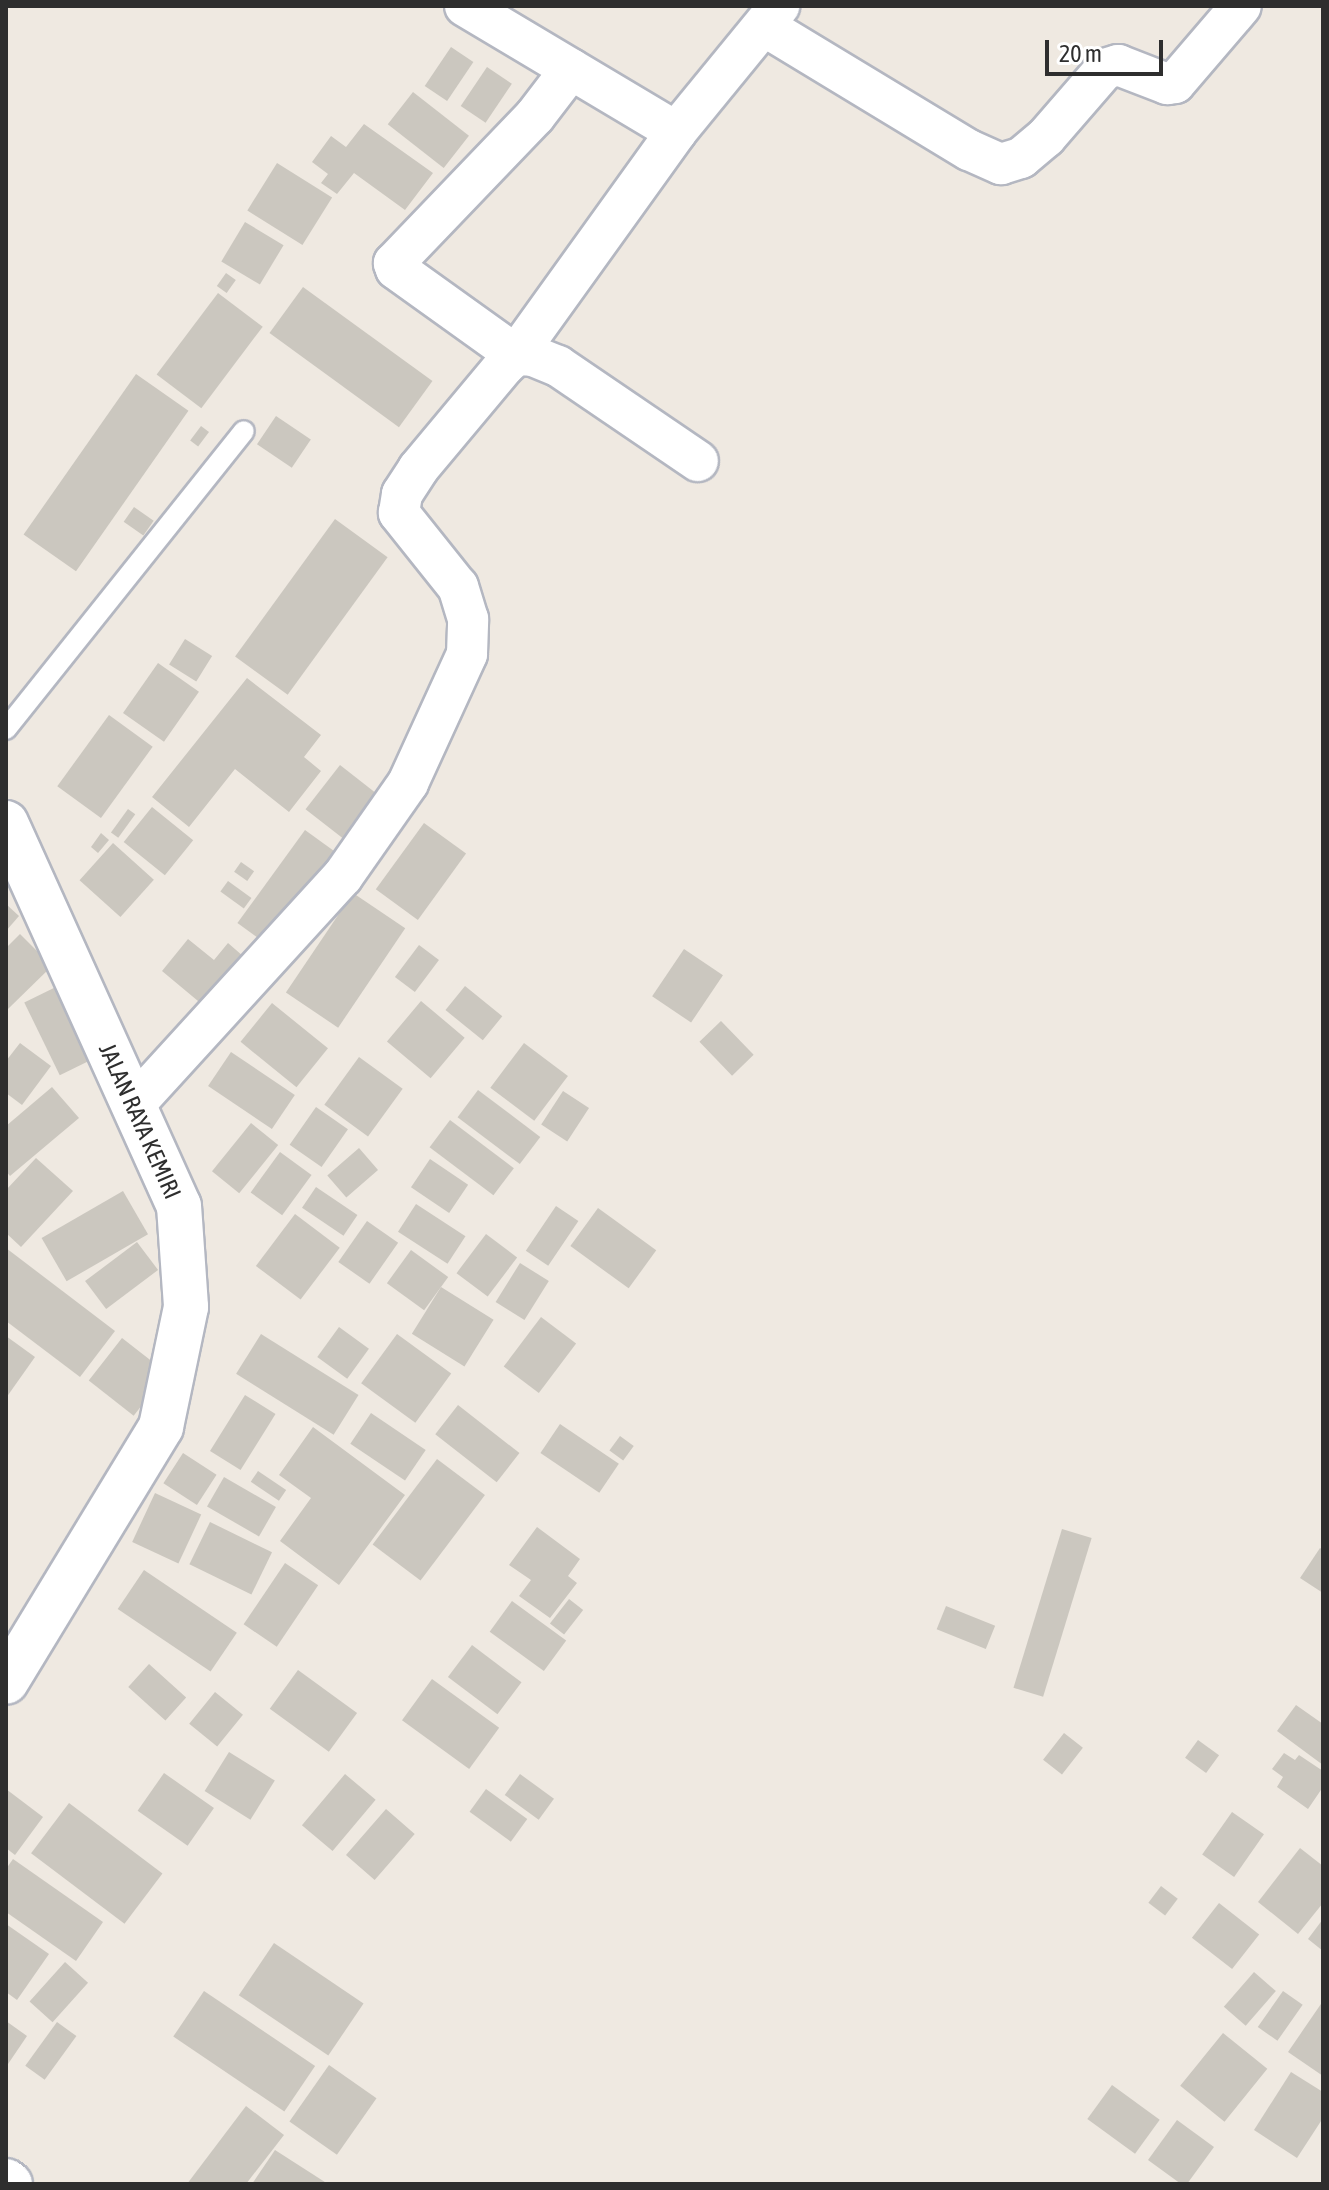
<!DOCTYPE html>
<html>
<head>
<meta charset="utf-8">
<style>
  body { margin:0 }
  #map { position:relative; width:1329px; height:2190px; overflow:hidden; background:#efe9e1; font-family:"Asap Condensed",sans-serif }
  div>[style] { position:absolute }
  .building>* { inset:0; background:#cbc7bf; transform-origin:0 0 }
  .roads { filter:drop-shadow(2px 0 #b4b7c1) drop-shadow(-2px 0 #b4b7c1) drop-shadow(0 2px #b4b7c1) drop-shadow(0 -2px #b4b7c1) }
  .service>* { height:20px; margin:-10px; padding:0 10px; transform-origin:10px; border-radius:10px; background:#fff }
  .minor>* { height:40px; margin:-20px; padding:0 20px; transform-origin:20px; border-radius:20px; background:#fff }
  .tertiary>* { height:44px; margin:-22px; padding:0 22px; transform-origin:22px; border-radius:22px; background:#fff }
  span { translate:-50% -50%; white-space:nowrap; text-align:center; line-height:1.15; -webkit-text-stroke:7px #fff; paint-order:stroke }
  .street-label { font-size:24px; color:#2e2e2e }
  .frame { position:absolute; inset:0; border:8px solid #2e2e2e; pointer-events:none }
  .scale { position:absolute; left:1045px; top:40px; width:118px; height:36px; box-sizing:border-box; border:4px solid #2e2e2e; border-top:0; padding-left:10px; font-size:24px; line-height:28px; white-space:nowrap; color:#2e2e2e; -webkit-text-stroke:6px #fff; paint-order:stroke }
</style>
</head>
<body>
<div id="map">
  <div class="building">
    <div style="left:451px;top:47px;width:27px;height:47px;rotate:34deg"></div>
    <div style="left:487px;top:67px;width:30px;height:47px;rotate:34deg"></div>
    <div style="left:413px;top:92px;width:71px;height:41px;rotate:38deg"></div>
    <div style="clip-path:polygon(364px 124px,433px 173px,405px 210px,354px 173px,337px 194px,321px 183px,328px 174px,312px 162px,331px 136px,346px 147px)"></div>
    <div style="left:277px;top:163px;width:65px;height:56px;rotate:32deg"></div>
    <div style="left:245px;top:222px;width:45px;height:46px;rotate:31deg"></div>
    <div style="left:226px;top:273px;width:12px;height:16px;rotate:35deg"></div>
    <div style="left:303px;top:287px;width:160px;height:57px;rotate:36deg"></div>
    <div style="left:218px;top:293px;width:56px;height:102px;rotate:37deg"></div>
    <div style="left:136px;top:374px;width:64px;height:196px;rotate:35deg"></div>
    <div style="left:276px;top:416px;width:42px;height:34px;rotate:34deg"></div>
    <div style="left:201px;top:426px;width:10px;height:18px;rotate:37deg"></div>
    <div style="left:134px;top:507px;width:24px;height:18px;rotate:35deg"></div>
    <div style="left:335px;top:519px;width:65px;height:170px;rotate:36deg"></div>
    <div style="left:185px;top:639px;width:32px;height:30px;rotate:32deg"></div>
    <div style="left:158px;top:663px;width:50px;height:61px;rotate:35deg"></div>
    <div style="clip-path:polygon(247px 678px,321px 735px,304px 757px,321px 771px,289px 812px,235px 769px,189px 827px,152px 797px)"></div>
    <div style="left:109px;top:715px;width:54px;height:88px;rotate:36deg"></div>
    <div style="left:340px;top:765px;width:62px;height:56px;rotate:38deg"></div>
    <div style="left:152px;top:807px;width:53px;height:45px;rotate:39deg"></div>
    <div style="left:128px;top:809px;width:9px;height:29px;rotate:36deg"></div>
    <div style="left:424px;top:823px;width:52px;height:82px;rotate:36deg"></div>
    <div style="left:305px;top:830px;width:41px;height:115px;rotate:36deg"></div>
    <div style="clip-path:polygon(101px 833px,109px 840px,98px 853px,91px 847px)"></div>
    <div style="left:113px;top:843px;width:55px;height:50px;rotate:42deg"></div>
    <div style="left:241px;top:862px;width:16px;height:12px;rotate:35deg"></div>
    <div style="left:228px;top:881px;width:29px;height:13px;rotate:36deg"></div>
    <div style="left:353px;top:893px;width:63px;height:120px;rotate:34deg"></div>
    <div style="clip-path:polygon(6px 904px,19px 916px,6px 931px)"></div>
    <div style="clip-path:polygon(20px 934px,52px 966px,8px 1009px,6px 948px)"></div>
    <div style="clip-path:polygon(188px 939px,214px 960px,228px 943px,251px 963px,210px 1011px,162px 971px)"></div>
    <div style="left:419px;top:945px;width:25px;height:40px;rotate:37deg"></div>
    <div style="left:684px;top:949px;width:47px;height:57px;rotate:34deg"></div>
    <div style="left:62px;top:984px;width:81px;height:42px;rotate:64deg"></div>
    <div style="left:465px;top:986px;width:48px;height:31px;rotate:39deg"></div>
    <div style="left:421px;top:1001px;width:57px;height:53px;rotate:40deg"></div>
    <div style="left:272px;top:1003px;width:72px;height:50px;rotate:39deg"></div>
    <div style="left:721px;top:1021px;width:47px;height:30px;rotate:46deg"></div>
    <div style="clip-path:polygon(20px 1043px,51px 1066px,22px 1105px,6px 1093px,6px 1061px)"></div>
    <div style="left:524px;top:1043px;width:55px;height:56px;rotate:37deg"></div>
    <div style="left:231px;top:1052px;width:77px;height:41px;rotate:34deg"></div>
    <div style="left:359px;top:1057px;width:54px;height:59px;rotate:36deg"></div>
    <div style="clip-path:polygon(52px 1087px,79px 1118px,10px 1176px,6px 1171px,6px 1126px)"></div>
    <div style="left:478px;top:1090px;width:78px;height:34px;rotate:37deg"></div>
    <div style="left:563px;top:1091px;width:31px;height:40px;rotate:33deg"></div>
    <div style="left:316px;top:1107px;width:39px;height:46px;rotate:35deg"></div>
    <div style="left:450px;top:1120px;width:80px;height:34px;rotate:37deg"></div>
    <div style="left:251px;top:1123px;width:35px;height:62px;rotate:39deg"></div>
    <div style="left:359px;top:1148px;width:29px;height:42px;rotate:49deg"></div>
    <div style="left:280px;top:1152px;width:39px;height:50px;rotate:36deg"></div>
    <div style="clip-path:polygon(36px 1158px,73px 1191px,21px 1247px,6px 1233px,6px 1190px)"></div>
    <div style="left:430px;top:1159px;width:46px;height:34px;rotate:34deg"></div>
    <div style="left:316px;top:1187px;width:50px;height:25px;rotate:34deg"></div>
    <div style="left:123px;top:1191px;width:50px;height:94px;rotate:60deg"></div>
    <div style="left:416px;top:1204px;width:59px;height:33px;rotate:33deg"></div>
    <div style="left:556px;top:1206px;width:27px;height:54px;rotate:34deg"></div>
    <div style="left:598px;top:1208px;width:72px;height:47px;rotate:36deg"></div>
    <div style="left:295px;top:1214px;width:56px;height:65px;rotate:37deg"></div>
    <div style="left:367px;top:1221px;width:38px;height:50px;rotate:35deg"></div>
    <div style="left:486px;top:1234px;width:39px;height:49px;rotate:37deg"></div>
    <div style="left:137px;top:1242px;width:35px;height:65px;rotate:53deg"></div>
    <div style="clip-path:polygon(6px 1248px,115px 1331px,80px 1377px,6px 1321px)"></div>
    <div style="left:411px;top:1250px;width:46px;height:41px;rotate:36deg"></div>
    <div style="left:520px;top:1263px;width:34px;height:46px;rotate:32deg"></div>
    <div style="left:441px;top:1287px;width:62px;height:55px;rotate:32deg"></div>
    <div style="left:541px;top:1317px;width:44px;height:62px;rotate:37deg"></div>
    <div style="left:339px;top:1327px;width:37px;height:37px;rotate:36deg"></div>
    <div style="left:261px;top:1334px;width:115px;height:47px;rotate:32deg"></div>
    <div style="left:397px;top:1334px;width:67px;height:61px;rotate:36deg"></div>
    <div style="clip-path:polygon(6px 1336px,35px 1357px,6px 1398px)"></div>
    <div style="left:122px;top:1338px;width:57px;height:54px;rotate:38deg"></div>
    <div style="left:245px;top:1395px;width:36px;height:66px;rotate:32deg"></div>
    <div style="left:458px;top:1405px;width:78px;height:37px;rotate:38deg"></div>
    <div style="left:371px;top:1413px;width:66px;height:37px;rotate:34deg"></div>
    <div style="left:560px;top:1424px;width:71px;height:35px;rotate:34deg"></div>
    <div style="clip-path:polygon(313px 1427px,405px 1495px,339px 1585px,280px 1541px,311px 1498px,279px 1475px)"></div>
    <div style="left:620px;top:1436px;width:17px;height:18px;rotate:36deg"></div>
    <div style="left:183px;top:1453px;width:40px;height:36px;rotate:33deg"></div>
    <div style="left:437px;top:1459px;width:60px;height:107px;rotate:37deg"></div>
    <div style="left:258px;top:1471px;width:34px;height:13px;rotate:34deg"></div>
    <div style="left:224px;top:1477px;width:60px;height:34px;rotate:30deg"></div>
    <div style="left:155px;top:1493px;width:51px;height:54px;rotate:25deg"></div>
    <div style="left:210px;top:1522px;width:69px;height:47px;rotate:26deg"></div>
    <div style="clip-path:polygon(537px 1527px,580px 1559px,568px 1576px,577px 1583px,550px 1618px,519px 1596px,531px 1580px,509px 1565px)"></div>
    <div style="left:1062px;top:1529px;width:31px;height:166px;rotate:17deg"></div>
    <div style="clip-path:polygon(1320px 1548px,1323px 1550px,1323px 1593px,1300px 1578px)"></div>
    <div style="left:285px;top:1563px;width:40px;height:74px;rotate:34deg"></div>
    <div style="left:144px;top:1570px;width:112px;height:47px;rotate:34deg"></div>
    <div style="left:569px;top:1599px;width:18px;height:31px;rotate:38deg"></div>
    <div style="left:512px;top:1601px;width:67px;height:38px;rotate:36deg"></div>
    <div style="left:946px;top:1606px;width:53px;height:25px;rotate:22deg"></div>
    <div style="left:472px;top:1645px;width:62px;height:40px;rotate:37deg"></div>
    <div style="left:149px;top:1664px;width:50px;height:31px;rotate:42deg"></div>
    <div style="left:298px;top:1670px;width:73px;height:48px;rotate:36deg"></div>
    <div style="left:432px;top:1679px;width:83px;height:51px;rotate:36deg"></div>
    <div style="left:215px;top:1692px;width:36px;height:41px;rotate:39deg"></div>
    <div style="clip-path:polygon(1296px 1705px,1323px 1724px,1323px 1765px,1277px 1731px)"></div>
    <div style="left:1064px;top:1733px;width:24px;height:34px;rotate:38deg"></div>
    <div style="left:1198px;top:1740px;width:26px;height:22px;rotate:36deg"></div>
    <div style="left:229px;top:1752px;width:54px;height:46px;rotate:32deg"></div>
    <div style="clip-path:polygon(1284px 1753px,1295px 1760px,1299px 1755px,1323px 1771px,1323px 1787px,1308px 1809px,1277px 1787px,1283px 1777px,1272px 1769px)"></div>
    <div style="left:164px;top:1773px;width:61px;height:46px;rotate:35deg"></div>
    <div style="left:345px;top:1774px;width:40px;height:67px;rotate:40deg"></div>
    <div style="left:520px;top:1774px;width:42px;height:26px;rotate:36deg"></div>
    <div style="clip-path:polygon(6px 1789px,43px 1817px,15px 1855px,6px 1848px)"></div>
    <div style="left:486px;top:1789px;width:51px;height:28px;rotate:36deg"></div>
    <div style="left:69px;top:1803px;width:117px;height:63px;rotate:37deg"></div>
    <div style="left:386px;top:1809px;width:38px;height:61px;rotate:41deg"></div>
    <div style="left:1232px;top:1812px;width:39px;height:52px;rotate:35deg"></div>
    <div style="clip-path:polygon(1300px 1848px,1323px 1866px,1323px 1903px,1298px 1934px,1258px 1902px)"></div>
    <div style="clip-path:polygon(13px 1859px,103px 1922px,76px 1961px,6px 1912px,6px 1869px)"></div>
    <div style="left:1161px;top:1886px;width:21px;height:21px;rotate:37deg"></div>
    <div style="left:1219px;top:1903px;width:51px;height:44px;rotate:38deg"></div>
    <div style="clip-path:polygon(1323px 1919px,1323px 1951px,1308px 1939px)"></div>
    <div style="clip-path:polygon(6px 1924px,49px 1954px,17px 2000px,6px 1992px)"></div>
    <div style="left:274px;top:1943px;width:108px;height:63px;rotate:34deg"></div>
    <div style="left:65px;top:1962px;width:31px;height:53px;rotate:42deg"></div>
    <div style="left:1254px;top:1972px;width:29px;height:46px;rotate:41deg"></div>
    <div style="left:204px;top:1991px;width:134px;height:55px;rotate:34deg"></div>
    <div style="left:1283px;top:1991px;width:24px;height:44px;rotate:35deg"></div>
    <div style="clip-path:polygon(1323px 2001px,1323px 2076px,1288px 2052px)"></div>
    <div style="clip-path:polygon(6px 2021px,27px 2036px,6px 2067px)"></div>
    <div style="left:57px;top:2022px;width:24px;height:54px;rotate:36deg"></div>
    <div style="left:1223px;top:2033px;width:57px;height:68px;rotate:39deg"></div>
    <div style="left:329px;top:2065px;width:58px;height:69px;rotate:35deg"></div>
    <div style="clip-path:polygon(1291px 2072px,1323px 2092px,1323px 2118px,1297px 2158px,1254px 2130px)"></div>
    <div style="left:1112px;top:2085px;width:59px;height:42px;rotate:36deg"></div>
    <div style="clip-path:polygon(246px 2106px,284px 2135px,246px 2184px,187px 2184px)"></div>
    <div style="clip-path:polygon(1177px 2120px,1214px 2147px,1187px 2184px,1181px 2184px,1148px 2160px)"></div>
    <div style="clip-path:polygon(275px 2150px,328px 2184px,252px 2184px)"></div>
  </div>
  <div class="roads">
    <div class="service">
      <div style="left:6px;top:729px;width:381px;rotate:-51.4deg"></div>
    </div>
    <div class="minor">
      <div style="left:465px;top:6px;width:246px;rotate:30.8deg"></div>
      <div style="left:764px;top:26px;width:240px;rotate:31.2deg"></div>
      <div style="left:969px;top:150px;width:35px;rotate:24deg"></div>
      <div style="left:1001px;top:164px;width:21px;rotate:-17deg"></div>
      <div style="left:1021px;top:158px;width:33px;rotate:-40deg"></div>
      <div style="left:1046px;top:137px;width:90px;rotate:-49.1deg"></div>
      <div style="left:1105px;top:69px;width:14px;rotate:-17deg"></div>
      <div style="left:1118px;top:65px;width:53px;rotate:21.2deg"></div>
      <div style="left:1167px;top:84px;width:8px;rotate:-7deg"></div>
      <div style="left:1175px;top:83px;width:101px;rotate:-49.4deg"></div>
      <div style="left:571px;top:69px;width:59px;rotate:127.5deg"></div>
      <div style="left:535px;top:116px;width:204px;rotate:133.8deg"></div>
      <div style="left:394px;top:263px;width:6px;rotate:72deg"></div>
      <div style="left:396px;top:269px;width:148px;rotate:35.6deg"></div>
      <div style="left:516px;top:355px;width:274px;rotate:-54.3deg"></div>
      <div style="left:676px;top:132px;width:163px;rotate:-50.7deg"></div>
      <div style="left:133px;top:1106px;width:311px;rotate:-47.6deg"></div>
      <div style="left:343px;top:876px;width:113px;rotate:-55deg"></div>
      <div style="left:408px;top:783px;width:142px;rotate:-65.4deg"></div>
      <div style="left:467px;top:654px;width:35px;rotate:-88deg"></div>
      <div style="left:468px;top:619px;width:34px;rotate:-107deg"></div>
      <div style="left:458px;top:587px;width:95px;rotate:-128.6deg"></div>
      <div style="left:399px;top:513px;width:19px;rotate:-81deg"></div>
      <div style="left:402px;top:494px;width:30px;rotate:-57deg"></div>
      <div style="left:418px;top:469px;width:134px;rotate:-50.1deg"></div>
      <div style="left:504px;top:366px;width:16px;rotate:-43deg"></div>
      <div style="left:516px;top:355px;width:17px;rotate:3deg"></div>
      <div style="left:533px;top:356px;width:27px;rotate:22deg"></div>
      <div style="left:558px;top:366px;width:169px;rotate:34.2deg"></div>
    </div>
    <div class="tertiary">
      <div style="left:6px;top:823px;width:420px;rotate:65.7deg"></div>
      <div style="left:179px;top:1206px;width:101px;rotate:86deg"></div>
      <div style="left:186px;top:1307px;width:123px;rotate:101.8deg"></div>
      <div style="left:161px;top:1427px;width:298px;rotate:121.3deg"></div>
      <div style="left:6px;top:2181px;width:5px;rotate:37deg"></div>
    </div>
  </div>
  <div class="street-label">
    <span style="left:140px;top:1121px;rotate:66deg">JALAN RAYA KEMIRI</span>
  </div>
  <div class="frame"></div>
  <div class="scale">20 m</div>
</div>
</body>
</html>
